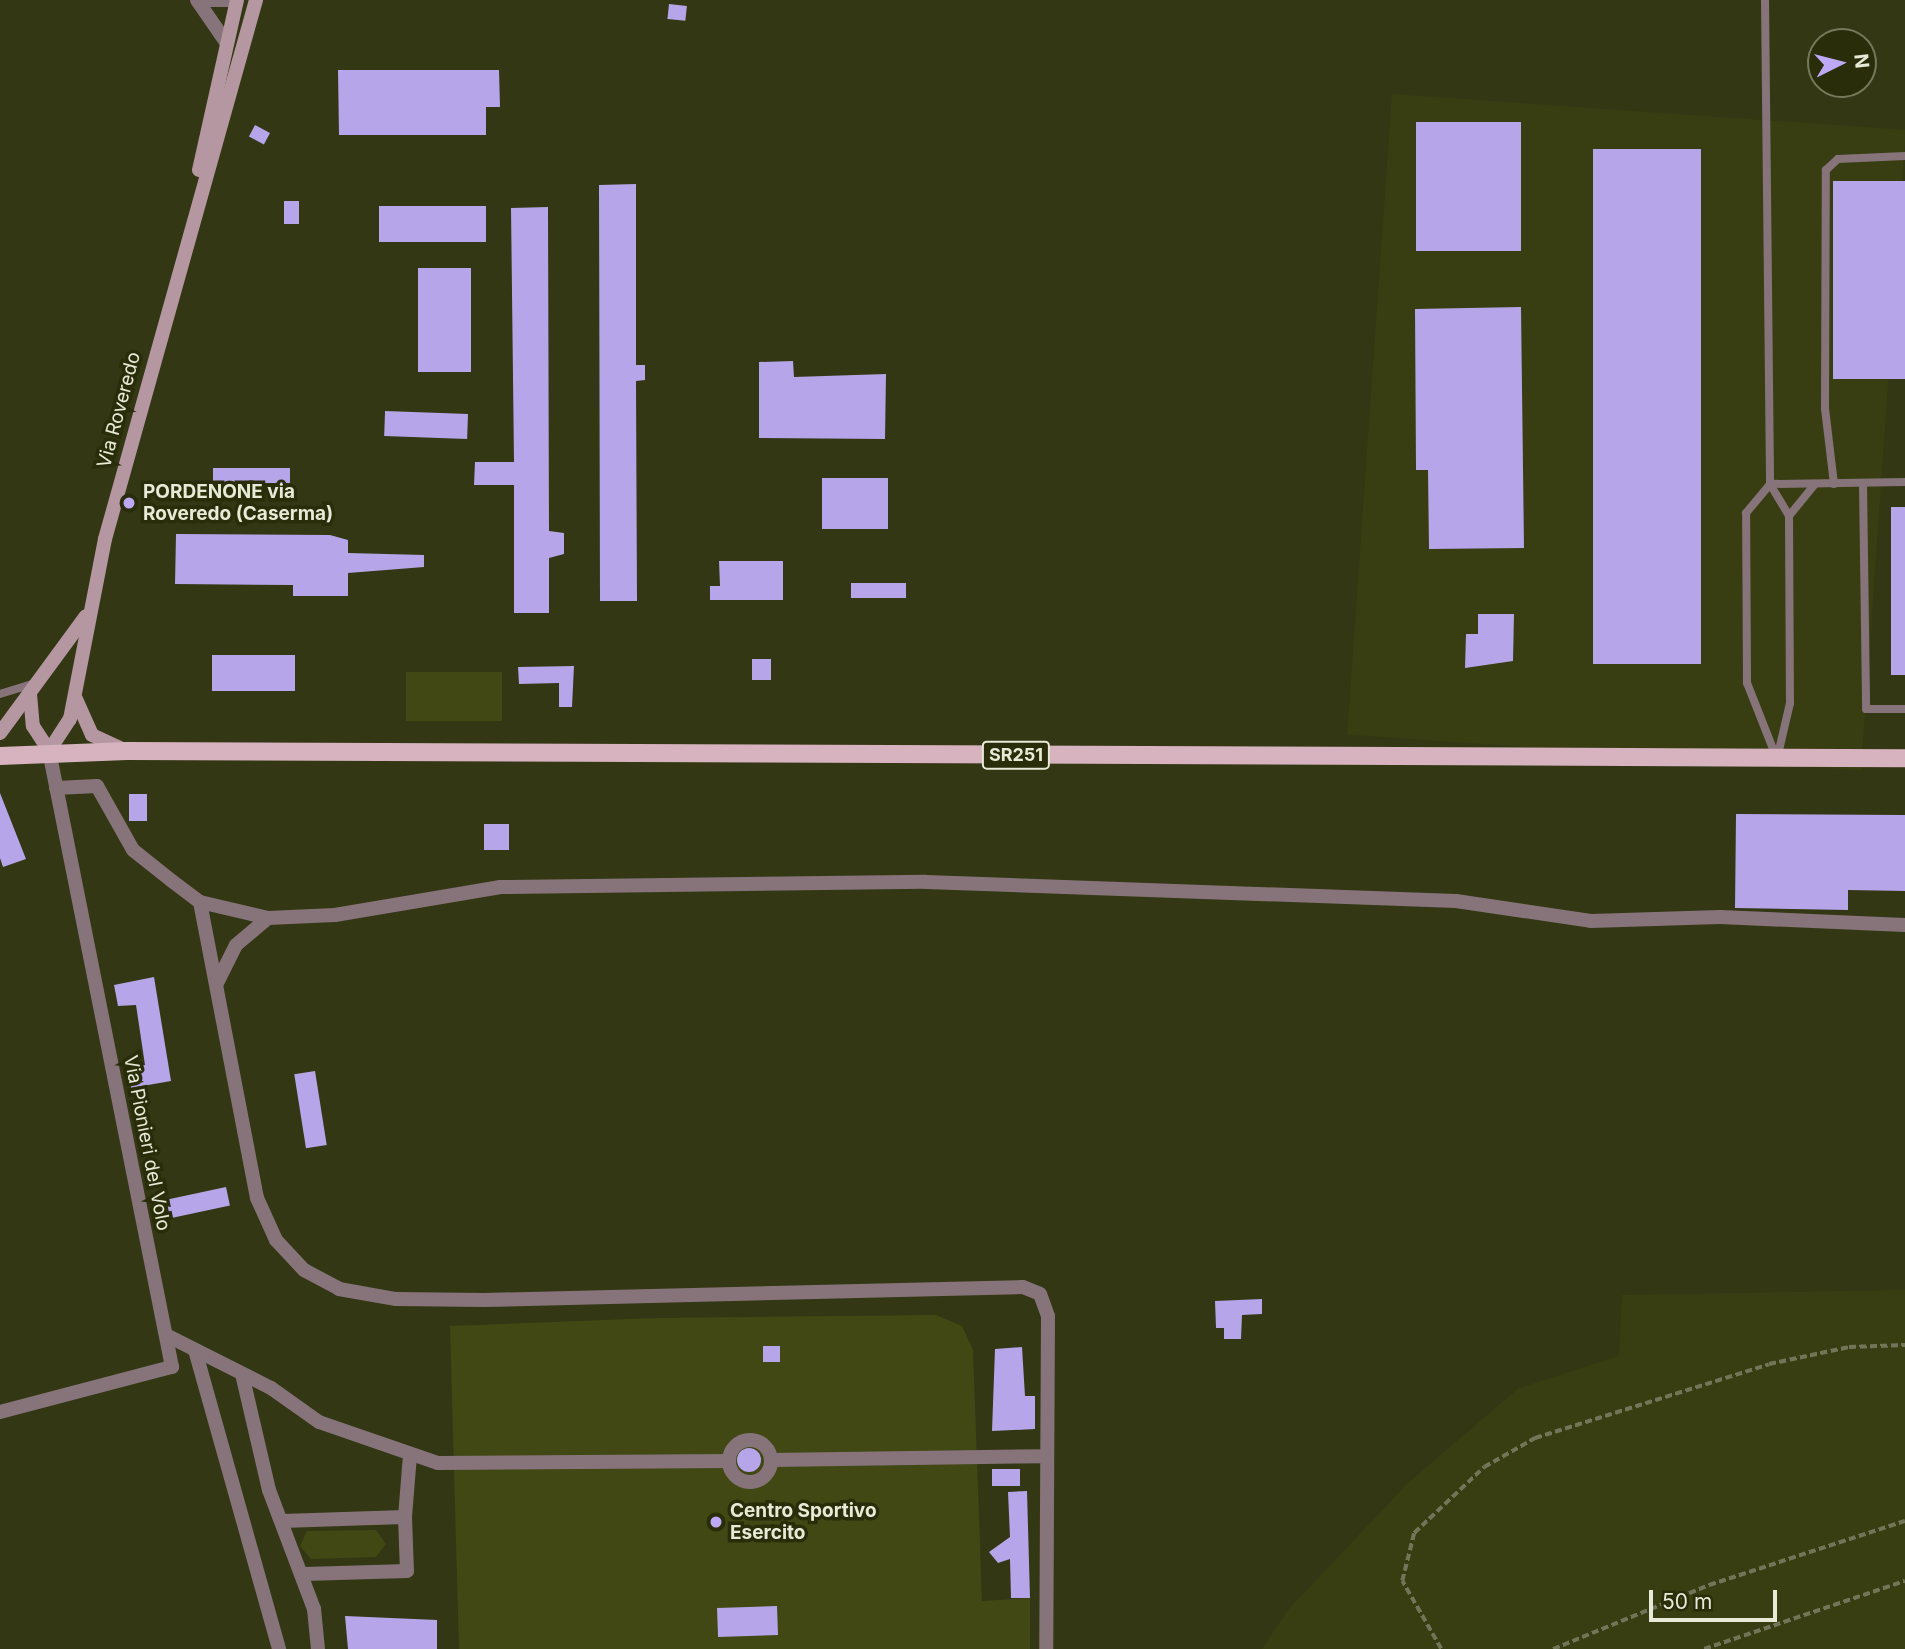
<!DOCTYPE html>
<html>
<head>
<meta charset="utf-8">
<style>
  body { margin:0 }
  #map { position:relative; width:1905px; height:1649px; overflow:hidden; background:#333714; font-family:Inter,sans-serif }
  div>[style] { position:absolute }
  .built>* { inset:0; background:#393e12; transform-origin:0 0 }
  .green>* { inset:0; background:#414814; transform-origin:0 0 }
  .building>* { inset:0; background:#b7a5e9; transform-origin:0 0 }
  .round { border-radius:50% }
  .path>* { height:3.5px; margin-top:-1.75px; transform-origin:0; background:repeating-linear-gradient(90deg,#727659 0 7px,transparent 0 10.5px) }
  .service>* { height:8px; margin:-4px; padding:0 4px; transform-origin:4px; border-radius:4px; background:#86747a }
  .minor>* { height:14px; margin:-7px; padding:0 7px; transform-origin:7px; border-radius:7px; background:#86747a }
  .minor>.ring { margin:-7px; padding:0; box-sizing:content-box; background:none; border:14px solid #86747a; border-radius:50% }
  .secondary>* { height:14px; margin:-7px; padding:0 7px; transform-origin:7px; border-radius:7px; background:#b497a1 }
  .primary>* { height:18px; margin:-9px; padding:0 9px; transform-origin:9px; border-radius:9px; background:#d7b2bf }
  .dots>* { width:19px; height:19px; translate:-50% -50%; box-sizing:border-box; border:4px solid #292d09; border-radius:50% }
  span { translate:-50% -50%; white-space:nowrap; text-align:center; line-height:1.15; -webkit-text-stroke:7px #292d09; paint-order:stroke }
  .shield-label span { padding:2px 5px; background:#292d09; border:2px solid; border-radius:5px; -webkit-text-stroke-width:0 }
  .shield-label { font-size:18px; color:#e6ead6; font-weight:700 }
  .street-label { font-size:19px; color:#e6ead6 }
  .poi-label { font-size:19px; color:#e6ead6; font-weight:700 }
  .left { translate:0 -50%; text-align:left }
  .north { position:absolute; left:1807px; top:28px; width:70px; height:70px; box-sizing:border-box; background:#292d09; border:2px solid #75795b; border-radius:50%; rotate:84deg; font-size:19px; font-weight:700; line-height:28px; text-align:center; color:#e6ead6 }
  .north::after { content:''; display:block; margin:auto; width:24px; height:32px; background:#bda9f5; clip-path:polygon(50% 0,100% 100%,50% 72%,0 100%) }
  .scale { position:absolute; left:1649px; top:1590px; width:128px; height:32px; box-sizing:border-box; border:4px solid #e6ead6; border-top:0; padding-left:9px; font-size:21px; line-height:24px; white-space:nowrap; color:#e6ead6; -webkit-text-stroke:5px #292d09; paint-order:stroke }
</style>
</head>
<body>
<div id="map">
  <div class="built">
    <div style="left:1392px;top:94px;width:515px;height:642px;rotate:4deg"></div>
    <div style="clip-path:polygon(1905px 1290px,1905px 1649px,1262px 1649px,1288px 1610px,1408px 1483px,1519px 1388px,1619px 1356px,1622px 1295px)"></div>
  </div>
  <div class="green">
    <div style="left:502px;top:672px;width:49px;height:96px;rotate:90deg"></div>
    <div style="clip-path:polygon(657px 1318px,936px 1315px,962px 1326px,973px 1350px,982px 1601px,1030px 1598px,1030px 1649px,459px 1649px,450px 1326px)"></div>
    <div style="clip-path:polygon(376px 1530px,386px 1544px,376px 1557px,311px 1559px,300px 1546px,307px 1531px)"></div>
  </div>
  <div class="building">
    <div style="left:669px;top:4px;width:18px;height:15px;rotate:6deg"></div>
    <div style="clip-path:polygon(338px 70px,499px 70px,500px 107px,486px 107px,486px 135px,339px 135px)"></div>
    <div style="left:1416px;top:122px;width:105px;height:129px"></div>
    <div style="left:255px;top:125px;width:17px;height:13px;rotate:28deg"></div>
    <div style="left:1593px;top:149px;width:108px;height:515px"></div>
    <div style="left:1905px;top:181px;width:198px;height:72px;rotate:90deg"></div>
    <div style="clip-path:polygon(636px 184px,636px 365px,645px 365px,645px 380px,636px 381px,637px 601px,600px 601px,599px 185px)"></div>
    <div style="left:284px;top:201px;width:15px;height:23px"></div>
    <div style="left:486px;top:206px;width:36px;height:107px;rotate:90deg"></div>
    <div style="clip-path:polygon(548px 207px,549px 531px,564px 533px,564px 554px,549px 558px,549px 613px,514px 613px,514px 485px,474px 485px,475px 462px,514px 462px,511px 208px)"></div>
    <div style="left:471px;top:268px;width:104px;height:53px;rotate:90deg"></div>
    <div style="clip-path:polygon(1521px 307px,1524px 548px,1429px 549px,1428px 470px,1416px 470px,1415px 309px)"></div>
    <div style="clip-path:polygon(793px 361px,794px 377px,886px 374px,885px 439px,759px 438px,759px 362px)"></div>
    <div style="left:468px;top:414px;width:25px;height:83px;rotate:92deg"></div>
    <div style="left:213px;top:468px;width:77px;height:15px"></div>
    <div style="left:822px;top:478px;width:66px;height:51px"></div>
    <div style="left:1891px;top:507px;width:14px;height:168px"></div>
    <div style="clip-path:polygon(176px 534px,330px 535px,348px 540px,348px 553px,424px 555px,424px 567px,348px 573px,348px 596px,293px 596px,293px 585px,175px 584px)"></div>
    <div style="clip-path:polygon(719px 561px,783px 561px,783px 600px,710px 600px,710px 586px,720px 586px)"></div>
    <div style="left:851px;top:583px;width:55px;height:15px"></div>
    <div style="clip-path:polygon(1478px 614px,1514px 614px,1513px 661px,1465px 668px,1466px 634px,1478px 634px)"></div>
    <div style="left:212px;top:655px;width:83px;height:36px"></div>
    <div style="left:752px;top:659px;width:19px;height:21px"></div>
    <div style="clip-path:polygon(574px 666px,572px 707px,559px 707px,559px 683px,519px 684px,518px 667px)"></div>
    <div style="clip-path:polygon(0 793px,26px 859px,3px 867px,0 858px)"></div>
    <div style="left:129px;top:794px;width:18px;height:27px"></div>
    <div style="clip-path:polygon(1736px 814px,1905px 815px,1905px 891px,1848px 890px,1848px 910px,1735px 908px)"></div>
    <div style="left:484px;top:824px;width:25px;height:26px"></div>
    <div style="clip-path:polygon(154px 977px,171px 1081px,131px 1088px,128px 1068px,145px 1065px,136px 1005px,118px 1006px,114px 985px)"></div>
    <div style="left:315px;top:1071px;width:75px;height:21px;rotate:81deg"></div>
    <div style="left:226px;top:1187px;width:19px;height:61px;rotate:78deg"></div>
    <div style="clip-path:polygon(1262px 1299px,1262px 1314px,1242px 1315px,1241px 1339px,1224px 1339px,1224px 1328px,1216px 1328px,1215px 1301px)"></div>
    <div style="left:780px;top:1346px;width:16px;height:17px;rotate:90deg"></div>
    <div style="clip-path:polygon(1022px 1347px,1025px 1396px,1035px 1396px,1035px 1429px,992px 1431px,995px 1349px)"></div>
    <div class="round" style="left:737px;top:1448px;width:24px;height:24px"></div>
    <div style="left:1020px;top:1469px;width:17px;height:28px;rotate:90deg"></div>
    <div style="clip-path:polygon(1027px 1491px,1030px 1598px,1011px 1598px,1010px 1559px,998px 1563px,989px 1552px,1010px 1537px,1008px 1492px)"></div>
    <div style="left:777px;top:1606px;width:29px;height:60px;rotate:88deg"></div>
    <div style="clip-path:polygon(345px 1616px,437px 1620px,437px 1649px,348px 1649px)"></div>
  </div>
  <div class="path">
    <div style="left:1441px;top:1649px;width:78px;rotate:-119.8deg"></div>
    <div style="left:1402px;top:1581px;width:49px;rotate:-76deg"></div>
    <div style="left:1414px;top:1533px;width:96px;rotate:-43.3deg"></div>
    <div style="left:1484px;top:1467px;width:59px;rotate:-29.6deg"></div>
    <div style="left:1535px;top:1438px;width:245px;rotate:-17.5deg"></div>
    <div style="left:1769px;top:1364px;width:82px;rotate:-12deg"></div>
    <div style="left:1849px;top:1347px;width:56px;rotate:-2deg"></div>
    <div style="left:1553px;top:1649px;width:169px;rotate:-22.3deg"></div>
    <div style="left:1709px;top:1585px;width:206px;rotate:-18.1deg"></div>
    <div style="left:1704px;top:1649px;width:212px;rotate:-18.7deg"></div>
  </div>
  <div class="service">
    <div style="left:1765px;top:0;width:484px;rotate:89.4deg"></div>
    <div style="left:1770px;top:484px;width:135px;rotate:-0.8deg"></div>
    <div style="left:1770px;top:484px;width:37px;rotate:59deg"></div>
    <div style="left:1789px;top:516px;width:187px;rotate:89.7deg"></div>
    <div style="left:1790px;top:703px;width:57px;rotate:103.1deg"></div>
    <div style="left:1777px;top:759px;width:82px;rotate:-111.5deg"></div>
    <div style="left:1747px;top:683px;width:170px;rotate:-90.3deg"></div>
    <div style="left:1746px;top:513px;width:38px;rotate:-50deg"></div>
    <div style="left:1834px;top:484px;width:76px;rotate:-96.8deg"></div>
    <div style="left:1825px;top:409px;width:239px;rotate:-89.8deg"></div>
    <div style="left:1826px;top:170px;width:16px;rotate:-43deg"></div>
    <div style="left:1838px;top:159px;width:67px;rotate:-2.6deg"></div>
    <div style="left:1863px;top:484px;width:225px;rotate:89.2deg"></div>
    <div style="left:1866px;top:709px;width:39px"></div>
    <div style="left:1789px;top:516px;width:41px;rotate:-50.9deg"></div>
    <div style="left:0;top:694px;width:37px;rotate:-17deg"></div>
  </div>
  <div class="minor">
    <div style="left:197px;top:0;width:51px;rotate:55.4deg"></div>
    <div style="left:209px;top:0;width:21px"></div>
    <div style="left:56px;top:788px;width:41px;rotate:-2.8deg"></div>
    <div style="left:97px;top:786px;width:73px;rotate:60.6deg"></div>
    <div style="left:133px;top:850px;width:50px;rotate:38.5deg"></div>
    <div style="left:172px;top:881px;width:35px;rotate:37deg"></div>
    <div style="left:200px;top:902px;width:70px;rotate:13.2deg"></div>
    <div style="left:268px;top:918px;width:67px;rotate:-2.6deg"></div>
    <div style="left:335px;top:915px;width:168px;rotate:-9.6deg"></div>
    <div style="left:501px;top:887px;width:425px;rotate:-0.7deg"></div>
    <div style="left:926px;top:882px;width:530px;rotate:2.05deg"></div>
    <div style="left:1456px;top:901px;width:136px;rotate:8.4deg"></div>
    <div style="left:1591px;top:921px;width:129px;rotate:-1.8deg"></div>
    <div style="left:1720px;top:917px;width:185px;rotate:2.5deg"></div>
    <div style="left:200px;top:902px;width:301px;rotate:79.1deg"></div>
    <div style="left:257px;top:1198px;width:46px;rotate:65.7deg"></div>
    <div style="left:276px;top:1240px;width:41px;rotate:47deg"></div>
    <div style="left:304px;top:1270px;width:40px;rotate:28deg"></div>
    <div style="left:339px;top:1289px;width:58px;rotate:10deg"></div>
    <div style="left:396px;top:1299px;width:88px;rotate:0.7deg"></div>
    <div style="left:484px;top:1300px;width:539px;rotate:-1.38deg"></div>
    <div style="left:1023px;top:1287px;width:18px;rotate:22deg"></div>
    <div style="left:1040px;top:1294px;width:23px;rotate:70deg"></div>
    <div style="left:1048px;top:1316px;width:333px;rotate:90.3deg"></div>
    <div style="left:217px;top:983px;width:42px;rotate:-63.4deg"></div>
    <div style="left:236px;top:945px;width:42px;rotate:-40.2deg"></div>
    <div style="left:166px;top:1335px;width:118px;rotate:26.8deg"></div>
    <div style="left:271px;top:1388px;width:59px;rotate:35.3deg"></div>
    <div style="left:319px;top:1422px;width:126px;rotate:19deg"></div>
    <div style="left:438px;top:1463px;width:291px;rotate:-0.4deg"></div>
    <div style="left:195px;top:1350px;width:311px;rotate:74.3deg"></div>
    <div style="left:242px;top:1374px;width:119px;rotate:76.9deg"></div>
    <div style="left:269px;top:1490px;width:127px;rotate:69.3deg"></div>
    <div style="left:314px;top:1609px;width:40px;rotate:84.3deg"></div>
    <div style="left:0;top:1412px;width:178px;rotate:-14.7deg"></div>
    <div style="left:172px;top:1367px;width:628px;rotate:-101.29deg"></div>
    <div class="ring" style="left:729px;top:1440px;width:28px;height:28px"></div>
    <div style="left:771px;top:1460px;width:275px;rotate:-0.8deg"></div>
    <div style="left:405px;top:1517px;width:62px;rotate:-85.4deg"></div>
    <div style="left:282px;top:1521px;width:123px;rotate:-1.9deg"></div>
    <div style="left:405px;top:1517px;width:54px;rotate:87.9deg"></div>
    <div style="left:407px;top:1571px;width:103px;rotate:178.3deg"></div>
  </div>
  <div class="secondary">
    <div style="left:199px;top:170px;width:174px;rotate:-77.4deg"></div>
    <div style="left:30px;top:694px;width:32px;rotate:85deg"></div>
    <div style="left:33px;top:726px;width:30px;rotate:57deg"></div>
    <div style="left:49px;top:751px;width:38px;rotate:-57deg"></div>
    <div style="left:70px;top:719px;width:183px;rotate:-79deg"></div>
    <div style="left:105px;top:539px;width:560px;rotate:-74.35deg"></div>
    <div style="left:76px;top:699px;width:39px;rotate:66deg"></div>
    <div style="left:92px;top:735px;width:33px;rotate:25deg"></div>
    <div style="left:0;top:733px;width:145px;rotate:-53.7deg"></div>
  </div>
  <div class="primary">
    <div style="left:0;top:756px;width:127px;rotate:-2.3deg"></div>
    <div style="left:127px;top:751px;width:1778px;rotate:0.23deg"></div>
  </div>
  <div class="dots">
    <div style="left:129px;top:503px;background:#bda9f5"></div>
    <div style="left:716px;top:1522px;background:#bda9f5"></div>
  </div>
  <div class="shield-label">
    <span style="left:1016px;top:755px">SR251</span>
  </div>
  <div class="street-label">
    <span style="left:119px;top:410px;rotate:-75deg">Via Roveredo</span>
    <span style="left:147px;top:1143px;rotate:79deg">Via Pionieri del Volo</span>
  </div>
  <div class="poi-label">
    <span class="left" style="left:143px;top:503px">PORDENONE via<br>Roveredo (Caserma)</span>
    <span class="left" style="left:730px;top:1522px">Centro Sportivo<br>Esercito</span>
  </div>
  <div class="north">N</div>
  <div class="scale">50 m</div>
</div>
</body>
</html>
